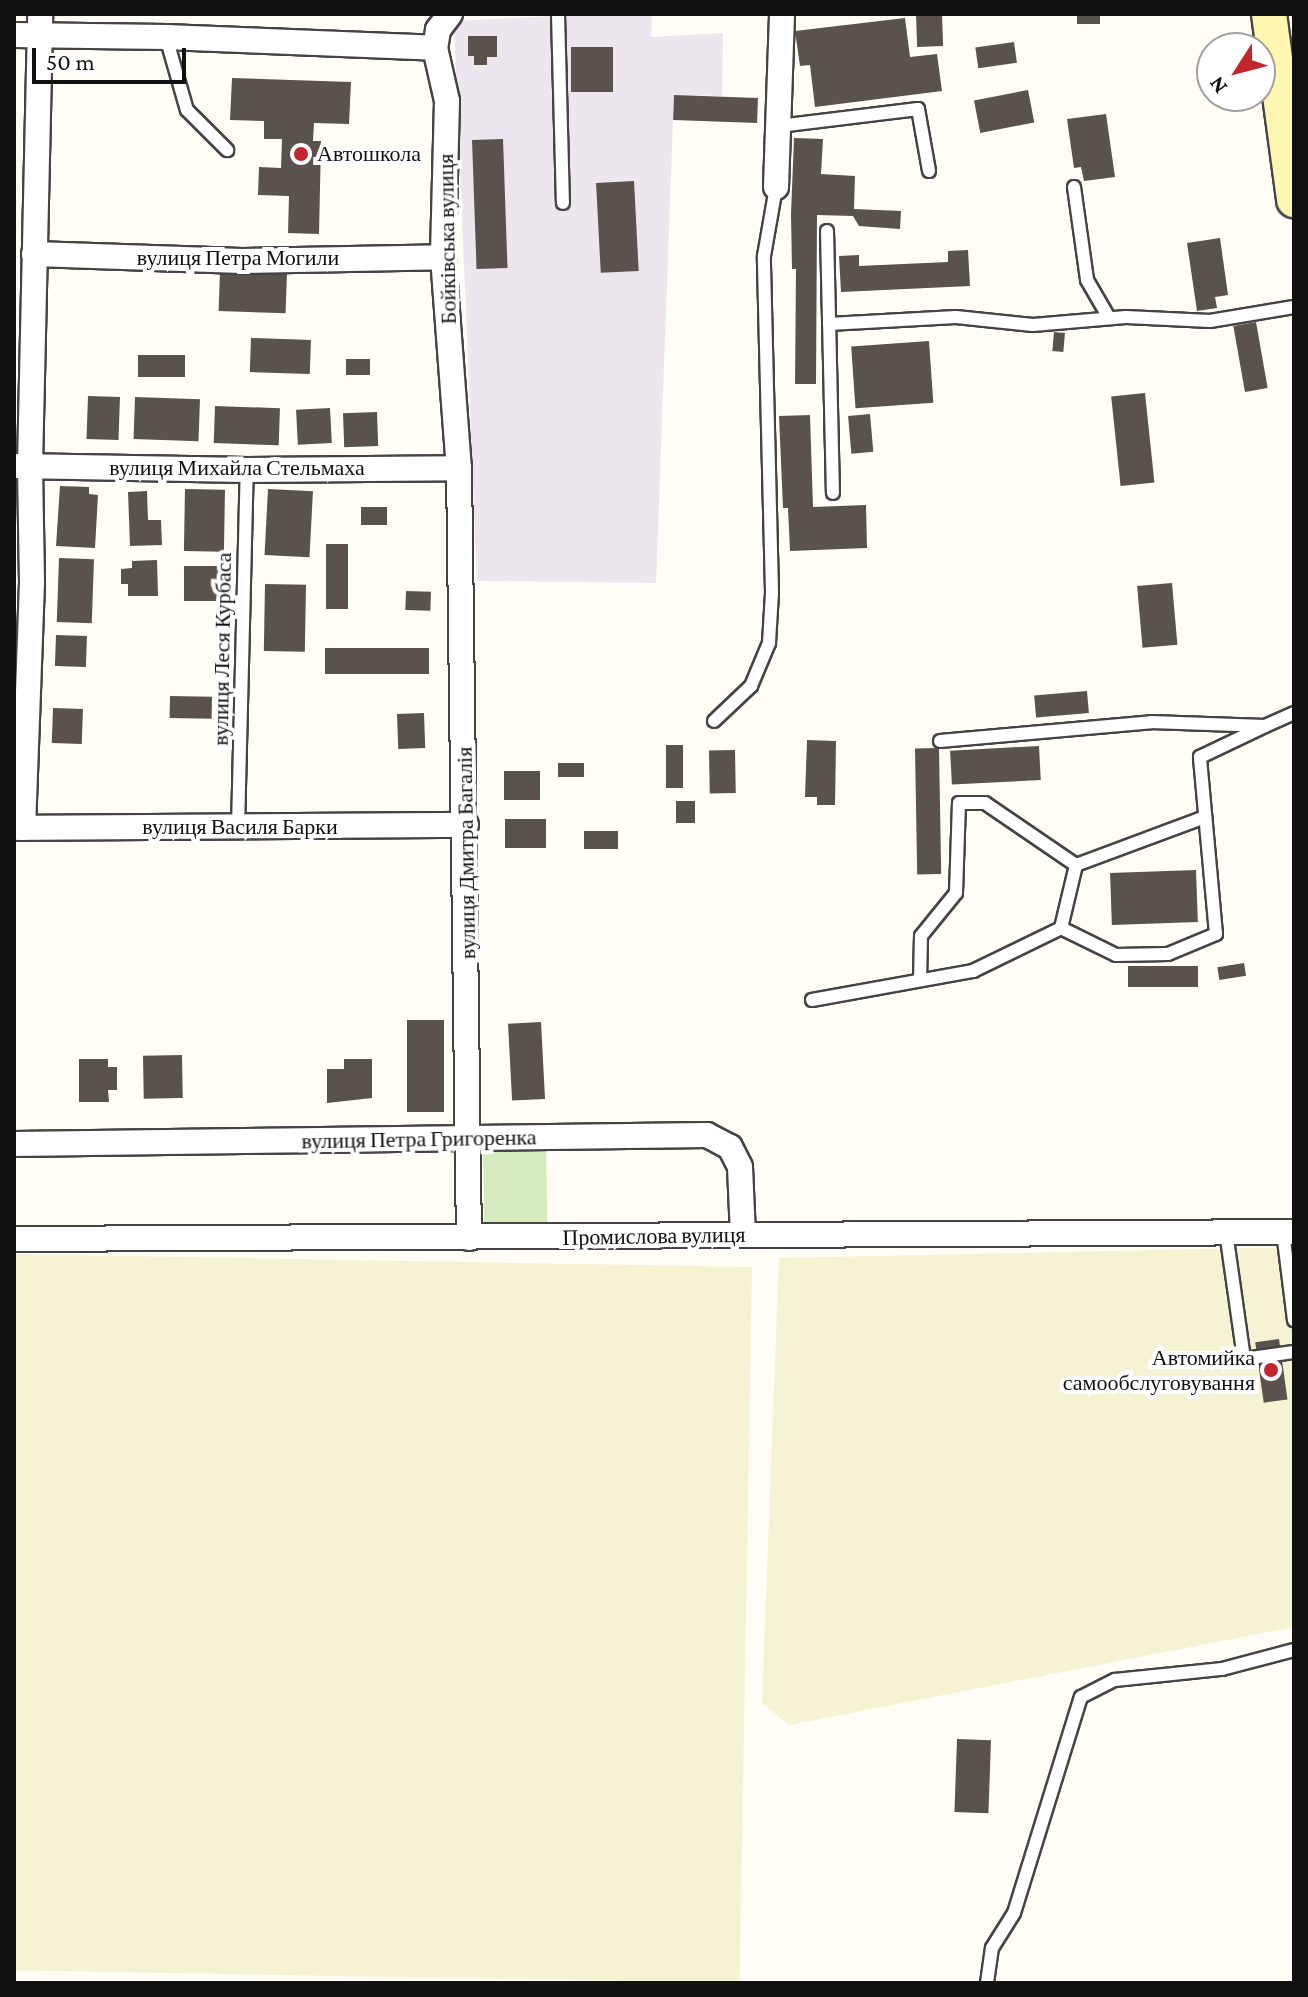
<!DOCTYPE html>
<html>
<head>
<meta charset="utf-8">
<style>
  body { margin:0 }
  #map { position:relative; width:1308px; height:1997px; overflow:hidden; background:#fffdf5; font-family:"Crimson Pro",serif }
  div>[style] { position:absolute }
  .industrial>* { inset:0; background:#eee6ef }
  .farmland>* { inset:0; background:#f6f3d4; transform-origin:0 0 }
  .green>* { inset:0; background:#d5ebbd; transform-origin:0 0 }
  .building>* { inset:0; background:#5a524d; transform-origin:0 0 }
  .roads { filter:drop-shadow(2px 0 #444) drop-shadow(-2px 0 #444) drop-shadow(0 2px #444) drop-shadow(0 -2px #444) }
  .service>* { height:12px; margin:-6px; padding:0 6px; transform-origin:6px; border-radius:6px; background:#fff }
  .minor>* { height:24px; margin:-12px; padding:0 12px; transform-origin:12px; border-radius:12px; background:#fff }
  .secondary>* { height:34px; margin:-17px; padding:0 17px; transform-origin:17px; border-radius:17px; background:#fff6b0 }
  .dots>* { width:22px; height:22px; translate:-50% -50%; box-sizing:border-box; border:4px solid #fff; border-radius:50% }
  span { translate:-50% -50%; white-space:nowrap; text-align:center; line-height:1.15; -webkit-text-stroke:8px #fff; paint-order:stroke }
  .poi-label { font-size:22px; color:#111 }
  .left { translate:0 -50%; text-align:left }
  .right { translate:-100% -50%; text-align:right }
  .street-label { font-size:22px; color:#111 }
  .frame { position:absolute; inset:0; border:16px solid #111; pointer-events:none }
  .north { position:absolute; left:1196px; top:32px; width:80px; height:80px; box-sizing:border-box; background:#fff; border:2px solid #a0a0a0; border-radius:50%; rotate:234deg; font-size:22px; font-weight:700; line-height:32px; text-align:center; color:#111 }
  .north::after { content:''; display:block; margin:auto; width:28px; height:36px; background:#c4262e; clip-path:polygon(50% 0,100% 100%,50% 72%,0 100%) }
  .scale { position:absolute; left:32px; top:48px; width:154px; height:36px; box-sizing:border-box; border:4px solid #111; border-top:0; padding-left:10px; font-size:24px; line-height:28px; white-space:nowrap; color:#111; -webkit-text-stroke:6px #fff; paint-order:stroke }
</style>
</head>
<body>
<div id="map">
  <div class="industrial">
    <div style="clip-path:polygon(597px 14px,652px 14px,651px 37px,723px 33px,722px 96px,674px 95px,656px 583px,477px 581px,454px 21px)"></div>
  </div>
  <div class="farmland">
    <div style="clip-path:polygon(1294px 1247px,1294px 1627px,789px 1725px,762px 1703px,779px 1258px)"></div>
    <div style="left:752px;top:1267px;width:716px;height:738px;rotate:91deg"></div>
  </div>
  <div class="green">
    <div style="left:546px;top:1149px;width:77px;height:63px;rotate:89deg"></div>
  </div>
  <div class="building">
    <div style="left:942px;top:14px;width:32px;height:26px;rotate:88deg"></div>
    <div style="left:1077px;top:14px;width:23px;height:10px"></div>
    <div style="clip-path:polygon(905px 18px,910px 57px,937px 54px,942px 91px,815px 107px,810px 65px,800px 66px,795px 31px)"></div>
    <div style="clip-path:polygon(468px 36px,497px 36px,497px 57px,487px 57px,487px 65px,474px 65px,474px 56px,468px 56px)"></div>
    <div style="left:1014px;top:42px;width:21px;height:39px;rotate:82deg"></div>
    <div style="left:571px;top:47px;width:42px;height:45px"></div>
    <div style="clip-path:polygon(232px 78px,351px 82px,349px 124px,314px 123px,313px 141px,321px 141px,319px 234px,288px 233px,289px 196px,258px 195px,259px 167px,281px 168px,282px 139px,264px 139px,264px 121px,230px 120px)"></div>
    <div style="left:1028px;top:90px;width:33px;height:55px;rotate:79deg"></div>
    <div style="left:674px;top:95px;width:84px;height:25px;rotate:2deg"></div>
    <div style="clip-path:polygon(1106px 114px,1115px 177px,1084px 181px,1081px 167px,1074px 168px,1067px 119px)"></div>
    <div style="clip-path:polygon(794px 138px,823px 139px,821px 174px,855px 176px,854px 209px,901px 211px,900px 229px,859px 226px,853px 216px,817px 215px,816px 384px,795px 384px,796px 269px,792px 269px,791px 214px)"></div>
    <div style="left:503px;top:139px;width:129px;height:31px;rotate:88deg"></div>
    <div style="left:634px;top:181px;width:90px;height:38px;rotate:87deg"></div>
    <div style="clip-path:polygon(1220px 238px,1228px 295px,1215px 297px,1217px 308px,1197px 311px,1187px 243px)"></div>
    <div style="clip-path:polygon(968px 250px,970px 286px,841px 292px,839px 256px,859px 255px,859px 266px,948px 262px,948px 251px)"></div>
    <div style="left:220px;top:271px;width:67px;height:40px;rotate:2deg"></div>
    <div style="left:1256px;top:322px;width:67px;height:23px;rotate:80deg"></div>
    <div style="left:1054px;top:332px;width:11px;height:19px;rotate:5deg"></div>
    <div style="left:251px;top:338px;width:60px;height:34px;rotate:2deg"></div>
    <div style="left:929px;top:341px;width:62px;height:78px;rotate:86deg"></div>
    <div style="left:185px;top:355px;width:22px;height:47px;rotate:90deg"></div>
    <div style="left:346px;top:359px;width:24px;height:16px"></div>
    <div style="left:1145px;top:393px;width:90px;height:34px;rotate:84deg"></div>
    <div style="left:88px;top:396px;width:32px;height:43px;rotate:2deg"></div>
    <div style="left:135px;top:397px;width:65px;height:42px;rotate:2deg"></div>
    <div style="left:215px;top:406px;width:65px;height:37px;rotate:2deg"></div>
    <div style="left:330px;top:408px;width:35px;height:34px;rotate:87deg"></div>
    <div style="left:377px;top:412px;width:34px;height:34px;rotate:88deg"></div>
    <div style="left:870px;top:414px;width:38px;height:22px;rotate:85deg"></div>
    <div style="clip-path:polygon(810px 415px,813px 507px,866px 505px,867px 548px,790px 551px,788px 508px,783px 508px,779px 416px)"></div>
    <div style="clip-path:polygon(60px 486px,89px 487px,89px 494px,98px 495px,95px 548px,56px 546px)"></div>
    <div style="left:185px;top:489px;width:40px;height:62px;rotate:1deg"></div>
    <div style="left:268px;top:489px;width:45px;height:66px;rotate:3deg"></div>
    <div style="clip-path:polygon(147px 491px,148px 520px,161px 520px,162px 545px,130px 546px,128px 492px)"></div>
    <div style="left:361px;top:507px;width:26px;height:18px"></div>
    <div style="left:326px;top:544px;width:22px;height:65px"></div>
    <div style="left:59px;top:558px;width:35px;height:64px;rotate:2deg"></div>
    <div style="clip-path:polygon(157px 560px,158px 596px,128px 596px,128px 584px,121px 584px,121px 569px,132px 568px,132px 561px)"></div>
    <div style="left:184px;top:566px;width:36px;height:35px"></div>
    <div style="left:1172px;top:583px;width:62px;height:35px;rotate:85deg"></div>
    <div style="left:265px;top:584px;width:41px;height:67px;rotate:1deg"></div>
    <div style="left:406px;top:591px;width:25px;height:19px;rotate:2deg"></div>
    <div style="left:56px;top:635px;width:31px;height:31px;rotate:2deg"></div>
    <div style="left:325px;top:648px;width:104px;height:26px"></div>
    <div style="left:1087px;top:691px;width:22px;height:53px;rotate:85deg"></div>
    <div style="left:170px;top:696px;width:42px;height:22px;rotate:1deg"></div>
    <div style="left:53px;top:708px;width:30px;height:35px;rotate:2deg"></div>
    <div style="left:424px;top:713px;width:35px;height:27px;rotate:88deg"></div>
    <div style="clip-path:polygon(807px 740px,836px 741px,835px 805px,817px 805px,817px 797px,805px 797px)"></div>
    <div style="left:666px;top:745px;width:17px;height:43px"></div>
    <div style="left:1039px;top:746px;width:34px;height:89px;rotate:87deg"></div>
    <div style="left:939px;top:748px;width:126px;height:24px;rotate:89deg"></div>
    <div style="left:735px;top:750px;width:43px;height:26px;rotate:89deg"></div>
    <div style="left:558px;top:763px;width:26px;height:14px"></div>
    <div style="left:504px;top:771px;width:36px;height:29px"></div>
    <div style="left:676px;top:801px;width:19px;height:22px"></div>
    <div style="left:505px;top:819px;width:41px;height:29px"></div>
    <div style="left:584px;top:831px;width:34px;height:18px"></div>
    <div style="left:1196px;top:870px;width:52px;height:86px;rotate:88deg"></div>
    <div style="left:1244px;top:963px;width:13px;height:27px;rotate:81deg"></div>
    <div style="left:1198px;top:966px;width:21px;height:70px;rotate:90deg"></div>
    <div style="left:407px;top:1020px;width:37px;height:92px"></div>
    <div style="left:541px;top:1022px;width:77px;height:33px;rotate:87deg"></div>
    <div style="left:182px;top:1055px;width:43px;height:39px;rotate:89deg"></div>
    <div style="clip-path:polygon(79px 1059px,108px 1059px,108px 1067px,117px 1067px,117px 1090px,108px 1090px,109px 1102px,79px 1102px)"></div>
    <div style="clip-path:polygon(344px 1059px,372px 1059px,372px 1098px,327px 1103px,327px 1069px,344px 1069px)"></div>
    <div style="left:1279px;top:1339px;width:61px;height:24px;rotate:82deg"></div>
    <div style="left:957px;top:1739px;width:34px;height:73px;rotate:2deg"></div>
  </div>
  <div class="roads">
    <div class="service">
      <div style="left:558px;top:14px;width:189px;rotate:88.5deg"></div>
      <div style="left:166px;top:37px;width:76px;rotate:74deg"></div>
      <div style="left:187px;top:110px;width:57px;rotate:45deg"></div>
      <div style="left:779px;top:126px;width:140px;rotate:-7deg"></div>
      <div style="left:918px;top:109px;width:63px;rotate:79.9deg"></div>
      <div style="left:1074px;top:187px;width:94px;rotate:82deg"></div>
      <div style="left:1087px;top:280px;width:44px;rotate:59.9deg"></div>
      <div style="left:827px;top:231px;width:262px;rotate:88.7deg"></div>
      <div style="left:829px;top:324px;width:127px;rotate:-3.2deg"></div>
      <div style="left:956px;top:317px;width:77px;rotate:5.9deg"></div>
      <div style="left:1033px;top:325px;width:93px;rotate:-4.9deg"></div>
      <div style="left:1126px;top:317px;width:84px;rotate:2.7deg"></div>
      <div style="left:1210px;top:321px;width:85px;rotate:-9.5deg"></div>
      <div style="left:714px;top:721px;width:51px;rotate:-43.4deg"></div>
      <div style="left:751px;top:686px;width:47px;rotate:-67.3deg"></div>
      <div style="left:769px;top:643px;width:51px;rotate:-86.6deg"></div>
      <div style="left:772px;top:592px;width:336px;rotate:-91.4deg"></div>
      <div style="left:764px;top:256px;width:70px;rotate:-80.1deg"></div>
      <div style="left:940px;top:741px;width:212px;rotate:-5.1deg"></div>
      <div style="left:1151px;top:722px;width:114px;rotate:2deg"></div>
      <div style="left:1265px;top:726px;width:32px;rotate:-24deg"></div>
      <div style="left:238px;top:828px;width:358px;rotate:-88.6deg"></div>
      <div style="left:1061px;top:928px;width:65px;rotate:-76.6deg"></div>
      <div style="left:1076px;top:865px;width:138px;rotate:-20.4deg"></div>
      <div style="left:920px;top:980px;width:44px;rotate:-88.7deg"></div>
      <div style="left:921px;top:936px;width:55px;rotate:-50.9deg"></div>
      <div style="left:956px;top:893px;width:90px;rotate:-88.1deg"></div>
      <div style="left:959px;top:803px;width:26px"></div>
      <div style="left:985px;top:803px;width:110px;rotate:34.3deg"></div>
      <div style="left:812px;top:1000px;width:164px;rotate:-10.2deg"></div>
      <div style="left:973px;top:971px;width:98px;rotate:-26deg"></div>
      <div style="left:1061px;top:928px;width:61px;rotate:26.1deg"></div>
      <div style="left:1116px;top:955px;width:52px;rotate:-1.1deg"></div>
      <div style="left:1168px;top:954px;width:52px;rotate:-22.6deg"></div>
      <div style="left:1216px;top:934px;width:178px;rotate:-95.2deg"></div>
      <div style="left:1200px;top:757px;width:72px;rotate:-25.5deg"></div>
      <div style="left:1226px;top:1232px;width:128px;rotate:81.9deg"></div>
      <div style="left:1244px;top:1359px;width:50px;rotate:-8deg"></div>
      <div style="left:1283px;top:1232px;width:89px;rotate:82.9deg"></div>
      <div style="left:987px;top:1983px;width:35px;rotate:-82deg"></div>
      <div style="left:992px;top:1948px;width:41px;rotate:-57.8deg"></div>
      <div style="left:1014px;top:1913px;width:226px;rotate:-72.8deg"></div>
      <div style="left:1081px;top:1697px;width:38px;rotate:-27deg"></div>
      <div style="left:1115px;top:1680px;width:108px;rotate:-5.9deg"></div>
      <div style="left:1222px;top:1669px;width:74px;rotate:-14.8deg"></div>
    </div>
    <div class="minor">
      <div style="left:450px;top:14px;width:20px;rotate:127deg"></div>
      <div style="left:438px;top:30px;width:18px;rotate:99deg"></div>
      <div style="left:435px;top:48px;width:54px;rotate:77.2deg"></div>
      <div style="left:447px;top:101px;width:156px;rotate:91.5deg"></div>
      <div style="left:443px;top:257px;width:212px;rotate:85.7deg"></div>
      <div style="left:459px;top:468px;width:770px;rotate:89.26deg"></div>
      <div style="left:14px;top:35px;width:152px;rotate:0.8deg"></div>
      <div style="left:166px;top:37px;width:269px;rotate:2.3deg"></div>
      <div style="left:776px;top:187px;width:173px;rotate:-88deg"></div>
      <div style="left:34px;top:254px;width:208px;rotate:1.9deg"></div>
      <div style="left:242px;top:261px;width:201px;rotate:-1.1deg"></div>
      <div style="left:16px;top:466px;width:231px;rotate:1deg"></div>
      <div style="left:247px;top:470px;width:212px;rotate:-0.5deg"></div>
      <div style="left:14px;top:828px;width:452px;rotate:-0.4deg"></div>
      <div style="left:23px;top:828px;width:246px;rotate:-87.9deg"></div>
      <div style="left:32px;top:582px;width:116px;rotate:-91deg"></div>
      <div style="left:30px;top:466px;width:452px;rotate:-88.7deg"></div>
      <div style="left:14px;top:1144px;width:693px;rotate:-0.74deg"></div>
      <div style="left:707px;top:1135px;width:26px;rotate:28deg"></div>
      <div style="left:730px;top:1147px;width:22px;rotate:63deg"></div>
      <div style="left:740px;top:1167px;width:68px;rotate:87.5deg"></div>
      <div style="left:14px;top:1239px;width:1280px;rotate:-0.31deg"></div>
    </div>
    <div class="secondary">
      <div style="left:1269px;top:14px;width:188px;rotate:82.3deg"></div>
    </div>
  </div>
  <div class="dots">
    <div style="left:301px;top:154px;background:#c4262e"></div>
    <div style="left:1271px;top:1370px;background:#c4262e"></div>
  </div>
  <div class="poi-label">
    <span class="left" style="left:317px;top:154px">Автошкола</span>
    <span class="right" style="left:1255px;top:1370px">Автомийка<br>самообслуговування</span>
  </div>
  <div class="street-label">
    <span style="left:447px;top:239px;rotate:-91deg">Бойківська вулиця</span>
    <span style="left:238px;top:258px">вулиця Петра Могили</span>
    <span style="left:237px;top:468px">вулиця Михайла Стельмаха</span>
    <span style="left:222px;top:649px;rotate:-89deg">вулиця Леся Курбаса</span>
    <span style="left:240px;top:827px">вулиця Василя Барки</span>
    <span style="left:466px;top:853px;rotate:-91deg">вулиця Дмитра Багалія</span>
    <span style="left:419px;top:1139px;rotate:-1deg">вулиця Петра Григоренка</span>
    <span style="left:654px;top:1236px;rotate:-1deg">Промислова вулиця</span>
  </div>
  <div class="frame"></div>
  <div class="north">N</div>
  <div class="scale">50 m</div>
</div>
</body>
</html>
